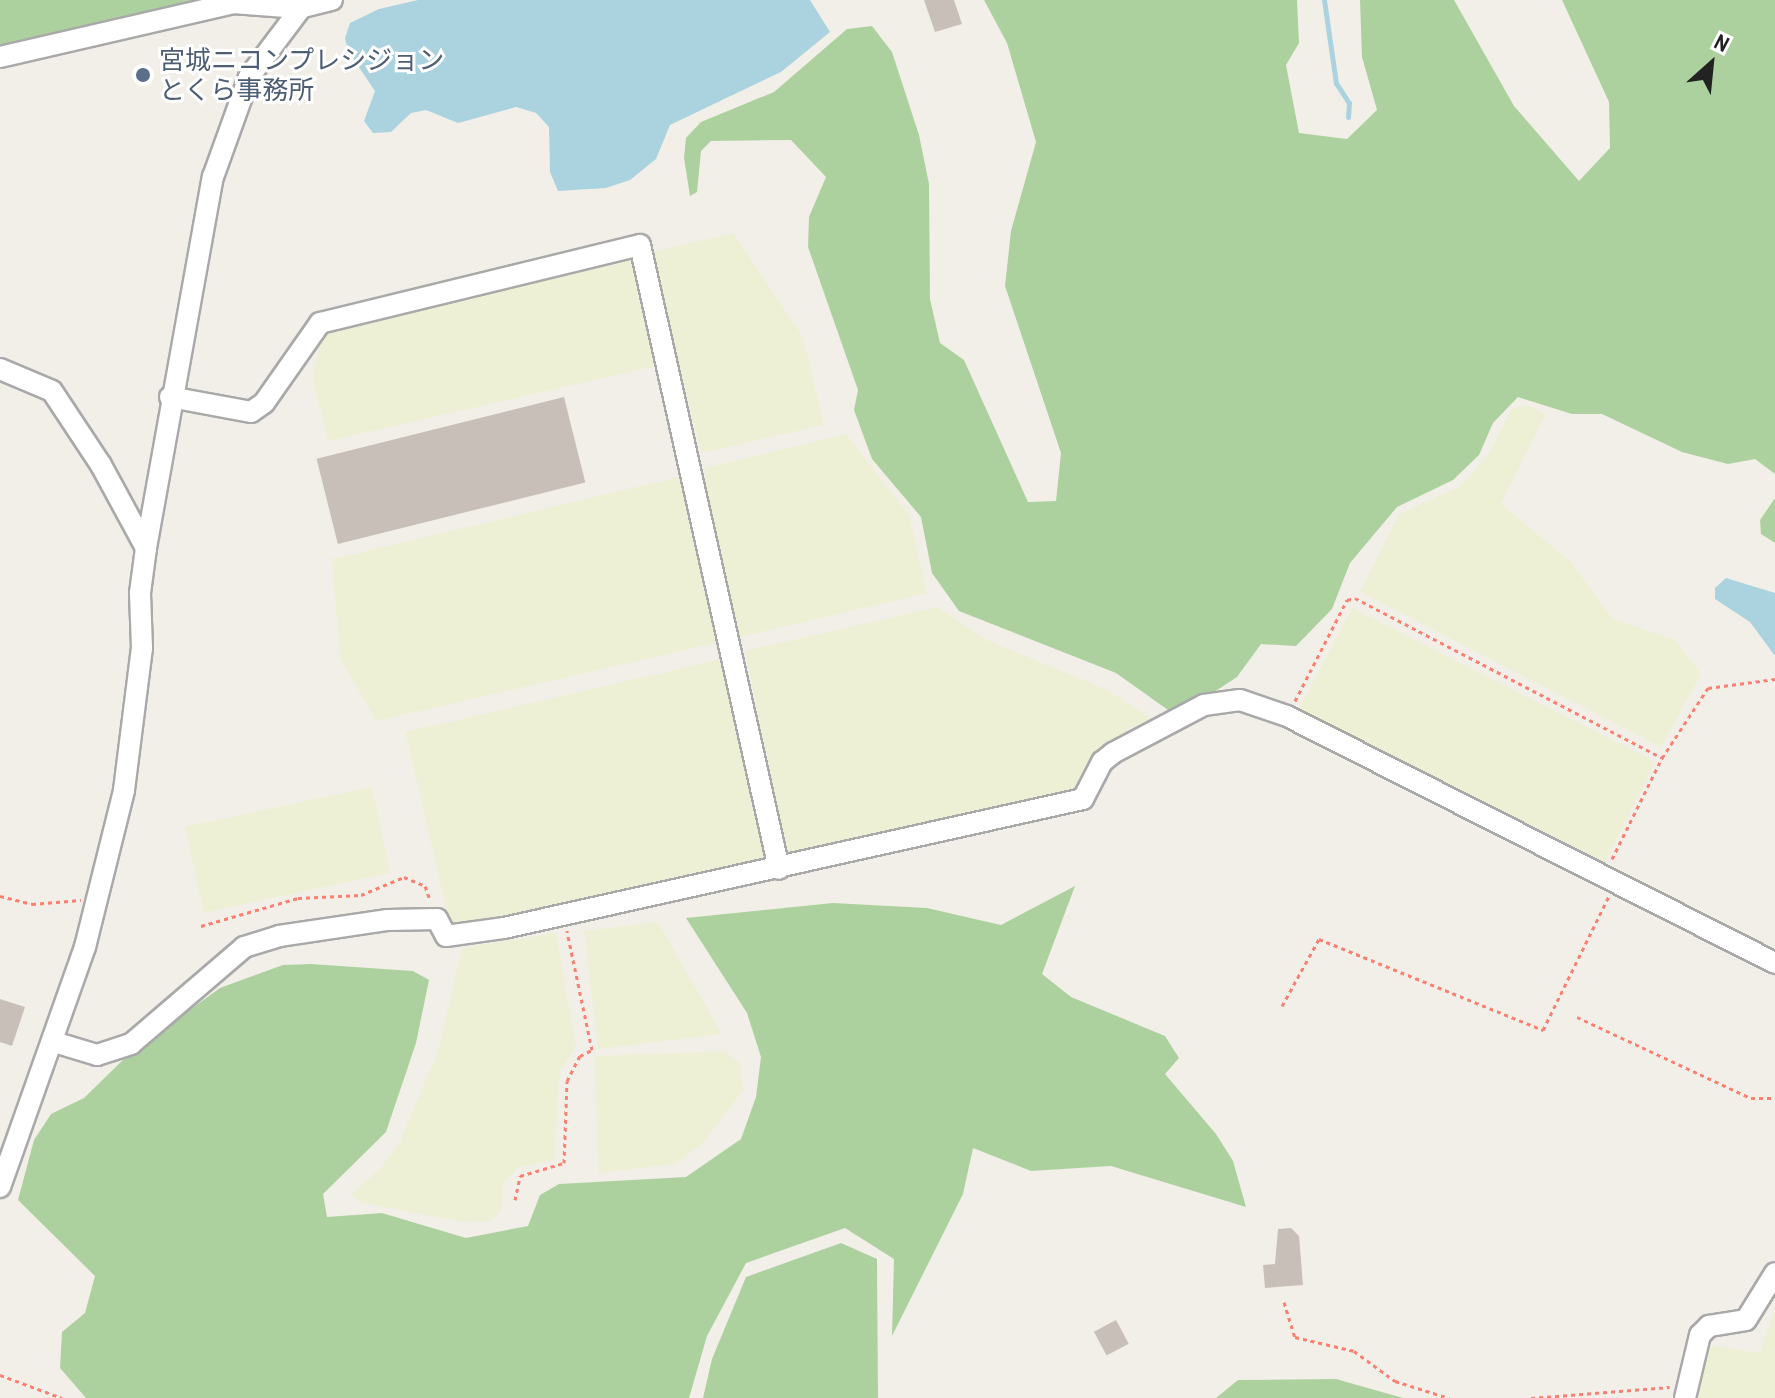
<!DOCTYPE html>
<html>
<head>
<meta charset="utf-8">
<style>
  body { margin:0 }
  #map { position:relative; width:1775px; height:1398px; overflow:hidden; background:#f2efe9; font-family:"Archivo Narrow","Noto Sans JP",sans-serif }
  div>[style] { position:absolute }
  .farmland>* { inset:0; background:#eef0d5; transform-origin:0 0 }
  .forest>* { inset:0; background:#add19e }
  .water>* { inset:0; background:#aad3df }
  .stream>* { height:5px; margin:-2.5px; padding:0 2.5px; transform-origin:2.5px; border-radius:2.5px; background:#aad3df }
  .building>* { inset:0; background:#c7bfb8; transform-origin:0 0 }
  .path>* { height:3px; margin-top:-1.5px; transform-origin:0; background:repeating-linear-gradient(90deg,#fa8072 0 4px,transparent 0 8px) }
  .roads { filter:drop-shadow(2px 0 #a9a9a9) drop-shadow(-2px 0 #a9a9a9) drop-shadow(0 2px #a9a9a9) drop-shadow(0 -2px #a9a9a9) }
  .minor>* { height:20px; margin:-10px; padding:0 10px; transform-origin:10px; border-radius:10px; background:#fff }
  .dots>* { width:22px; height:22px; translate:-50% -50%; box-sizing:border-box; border:4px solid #fff; border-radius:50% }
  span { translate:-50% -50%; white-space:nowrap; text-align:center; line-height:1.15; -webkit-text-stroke:6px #fff; paint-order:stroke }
  .service-label { font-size:26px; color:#4e5e75 }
  .left { translate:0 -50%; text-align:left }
  .north { position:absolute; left:1671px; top:24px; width:80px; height:80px; -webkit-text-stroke:6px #fff; paint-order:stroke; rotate:27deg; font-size:22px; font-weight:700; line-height:32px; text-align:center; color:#222 }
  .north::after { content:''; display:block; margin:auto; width:28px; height:36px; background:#222; clip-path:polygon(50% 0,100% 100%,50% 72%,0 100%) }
</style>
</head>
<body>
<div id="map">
  <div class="farmland">
    <div style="clip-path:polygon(733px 233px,803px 337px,824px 425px,701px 453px,652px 252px)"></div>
    <div style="clip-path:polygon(632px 256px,656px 366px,328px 441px,312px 377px,325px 328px)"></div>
    <div style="clip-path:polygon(1529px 406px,1546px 414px,1501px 504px,1571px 562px,1612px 618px,1675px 640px,1701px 674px,1661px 747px,1360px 592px,1399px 514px,1459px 487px,1488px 455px,1512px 408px)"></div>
    <div style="clip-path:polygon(846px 434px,909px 515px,927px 593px,740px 637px,705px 484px,705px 468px)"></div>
    <div style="clip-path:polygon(683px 476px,720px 642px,376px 721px,340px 657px,332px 559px)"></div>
    <div style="clip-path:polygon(937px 607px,987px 640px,1107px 690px,1153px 720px,1129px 728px,1104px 750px,1080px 787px,788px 855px,745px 651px)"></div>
    <div style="clip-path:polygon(1352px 608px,1650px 759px,1654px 765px,1602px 868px,1296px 715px)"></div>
    <div style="left:726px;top:658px;width:206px;height:329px;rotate:77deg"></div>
    <div style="left:372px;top:787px;width:88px;height:191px;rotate:78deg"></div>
    <div style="clip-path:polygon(658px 922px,722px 1034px,598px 1049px,584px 931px)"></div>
    <div style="clip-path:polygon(556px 933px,576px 1046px,560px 1072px,554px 1160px,518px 1168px,503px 1184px,502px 1210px,491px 1221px,463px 1222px,362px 1203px,350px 1195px,381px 1168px,400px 1141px,438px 1051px,462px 948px)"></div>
    <div style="clip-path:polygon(726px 1051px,740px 1064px,744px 1089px,702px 1144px,675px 1164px,599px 1173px,594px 1056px)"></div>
    <div style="clip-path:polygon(1775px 1310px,1775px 1398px,1694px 1398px,1705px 1350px,1714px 1346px,1759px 1353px)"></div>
  </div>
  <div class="forest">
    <div style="clip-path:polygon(0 0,254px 0,188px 25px,0 51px)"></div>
    <div style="clip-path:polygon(984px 0,1297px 0,1299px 43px,1286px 65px,1299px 133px,1347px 139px,1377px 110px,1362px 57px,1360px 0,1454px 0,1514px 106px,1579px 181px,1610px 148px,1609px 102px,1562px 0,1775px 0,1775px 474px,1755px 459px,1728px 464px,1682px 452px,1602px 414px,1572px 414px,1518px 397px,1493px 423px,1479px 455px,1453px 480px,1397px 507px,1350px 563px,1332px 609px,1296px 646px,1261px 644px,1237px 677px,1205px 698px,1168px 710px,1116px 673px,959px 611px,932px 573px,921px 517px,872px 459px,854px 410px,858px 390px,808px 247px,809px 217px,826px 177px,791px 140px,711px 141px,701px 151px,697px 192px,690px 196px,684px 158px,686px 138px,701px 122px,774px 92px,847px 29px,872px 26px,892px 52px,919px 135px,929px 184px,930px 299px,940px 343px,964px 360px,1028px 502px,1056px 501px,1061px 453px,1005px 286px,1011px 231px,1036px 142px,1007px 43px)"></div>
    <div style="clip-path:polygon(1775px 498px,1775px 543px,1761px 534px,1760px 520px)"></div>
    <div style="clip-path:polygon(1075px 886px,1042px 974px,1071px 997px,1165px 1036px,1179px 1058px,1165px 1074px,1216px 1134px,1233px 1161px,1246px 1207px,1111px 1166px,1031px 1171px,973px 1148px,963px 1194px,892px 1336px,894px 1259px,845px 1228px,746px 1263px,707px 1336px,689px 1398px,86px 1398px,60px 1368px,62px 1332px,85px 1313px,95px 1276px,18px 1200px,34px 1140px,51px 1114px,84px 1098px,128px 1055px,220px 988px,283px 965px,311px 964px,413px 971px,429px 980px,416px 1043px,386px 1132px,323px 1194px,327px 1217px,382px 1213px,466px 1238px,528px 1226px,540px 1195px,559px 1184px,686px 1177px,741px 1139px,756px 1097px,761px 1057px,747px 1013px,686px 918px,833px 903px,927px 908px,1001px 925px)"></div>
    <div style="clip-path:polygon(841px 1243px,877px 1259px,878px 1398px,703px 1398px,712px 1359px,746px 1277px)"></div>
    <div style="clip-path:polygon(1336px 1379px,1403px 1398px,1216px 1398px,1238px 1380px)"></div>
  </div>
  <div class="water">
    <div style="clip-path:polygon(418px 0,810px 0,830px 32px,781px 72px,670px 125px,656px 159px,630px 180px,606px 188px,558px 191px,550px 172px,549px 127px,536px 113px,516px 107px,458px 123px,426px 110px,411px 113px,391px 132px,373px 133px,364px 121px,375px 91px,348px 51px,345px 38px,350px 23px,379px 9px)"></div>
    <div style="clip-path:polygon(1726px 578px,1775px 593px,1775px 656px,1750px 622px,1715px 599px,1715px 588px)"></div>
  </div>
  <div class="stream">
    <div style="left:1324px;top:0;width:84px;rotate:81.8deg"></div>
    <div style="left:1336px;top:83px;width:24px;rotate:57deg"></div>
    <div style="left:1349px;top:103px;width:14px;rotate:94deg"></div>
  </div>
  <div class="building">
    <div style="clip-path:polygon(924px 0,954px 0,962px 24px,935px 32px)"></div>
    <div style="left:564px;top:397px;width:88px;height:255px;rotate:76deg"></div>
    <div style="clip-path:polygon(0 999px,25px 1007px,12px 1046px,0 1042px)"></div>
    <div style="clip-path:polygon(1291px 1228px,1299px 1236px,1303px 1285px,1265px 1288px,1263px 1265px,1275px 1264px,1278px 1229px)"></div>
    <div style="left:1116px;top:1320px;width:27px;height:25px;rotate:62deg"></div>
  </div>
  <div class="path">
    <div style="left:1295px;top:701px;width:114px;rotate:-62.8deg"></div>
    <div style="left:1347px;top:600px;width:8px;rotate:-14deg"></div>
    <div style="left:1355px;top:598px;width:346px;rotate:27.5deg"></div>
    <div style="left:1612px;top:859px;width:113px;rotate:-63.7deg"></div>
    <div style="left:1662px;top:758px;width:84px;rotate:-56.7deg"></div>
    <div style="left:1708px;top:688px;width:68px;rotate:-7.7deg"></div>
    <div style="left:0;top:896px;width:33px;rotate:14deg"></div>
    <div style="left:32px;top:904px;width:49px;rotate:-4.7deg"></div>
    <div style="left:201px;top:926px;width:101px;rotate:-16.1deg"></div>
    <div style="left:298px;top:898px;width:63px;rotate:-2.7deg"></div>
    <div style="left:361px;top:895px;width:47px;rotate:-22.7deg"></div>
    <div style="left:404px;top:877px;width:23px;rotate:23deg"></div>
    <div style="left:425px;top:886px;width:15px;rotate:70deg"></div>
    <div style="left:1282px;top:1006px;width:77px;rotate:-61.1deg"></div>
    <div style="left:1319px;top:939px;width:242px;rotate:22.1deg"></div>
    <div style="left:1543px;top:1030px;width:149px;rotate:-63.8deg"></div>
    <div style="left:1577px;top:1017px;width:192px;rotate:25deg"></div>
    <div style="left:1751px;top:1098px;width:24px"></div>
    <div style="left:515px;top:1200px;width:25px;rotate:-78deg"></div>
    <div style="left:520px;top:1176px;width:46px;rotate:-16.5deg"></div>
    <div style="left:564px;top:1163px;width:82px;rotate:-87.9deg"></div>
    <div style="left:567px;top:1081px;width:28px;rotate:-63deg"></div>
    <div style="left:580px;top:1056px;width:13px;rotate:-27deg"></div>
    <div style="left:592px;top:1050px;width:122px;rotate:-101.9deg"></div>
    <div style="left:1284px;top:1302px;width:37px;rotate:73deg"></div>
    <div style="left:1295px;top:1337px;width:61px;rotate:13.3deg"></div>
    <div style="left:1354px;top:1351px;width:51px;rotate:36.2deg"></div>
    <div style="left:1395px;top:1381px;width:57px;rotate:17.5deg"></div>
    <div style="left:0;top:1375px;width:66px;rotate:20.4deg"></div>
    <div style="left:1531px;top:1398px;width:139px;rotate:-4.5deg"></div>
  </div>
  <div class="roads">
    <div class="minor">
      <div style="left:0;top:57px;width:239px;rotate:-13deg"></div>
      <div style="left:233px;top:3px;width:66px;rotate:4.3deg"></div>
      <div style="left:299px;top:8px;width:34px;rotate:-14deg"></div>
      <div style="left:0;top:369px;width:56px;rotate:22.9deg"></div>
      <div style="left:52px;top:391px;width:89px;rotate:56.5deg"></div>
      <div style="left:101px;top:465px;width:94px;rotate:61.5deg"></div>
      <div style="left:170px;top:397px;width:82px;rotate:10.5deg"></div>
      <div style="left:251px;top:412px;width:16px;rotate:-35deg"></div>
      <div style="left:264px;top:403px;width:98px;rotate:-55deg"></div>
      <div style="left:320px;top:323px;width:329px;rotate:-13.7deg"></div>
      <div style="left:640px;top:245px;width:639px;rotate:77.44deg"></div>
      <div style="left:54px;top:1042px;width:45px;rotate:16.8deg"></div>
      <div style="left:97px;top:1055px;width:36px;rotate:-18deg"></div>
      <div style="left:131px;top:1044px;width:149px;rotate:-40.6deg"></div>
      <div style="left:244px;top:947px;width:37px;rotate:-17deg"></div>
      <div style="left:279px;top:936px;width:110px;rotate:-8.4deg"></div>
      <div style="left:388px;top:920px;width:49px;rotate:-1.2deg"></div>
      <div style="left:437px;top:919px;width:19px;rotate:62deg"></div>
      <div style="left:446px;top:936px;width:59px;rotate:-7.9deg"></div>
      <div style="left:504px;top:928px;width:593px;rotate:-12.56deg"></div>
      <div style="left:1083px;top:799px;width:42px;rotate:-62.8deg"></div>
      <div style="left:1102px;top:762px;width:14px;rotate:-39deg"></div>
      <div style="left:1113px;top:753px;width:103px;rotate:-27.8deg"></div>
      <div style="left:1204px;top:705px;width:36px;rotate:-8deg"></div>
      <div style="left:1240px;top:700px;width:50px;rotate:18.8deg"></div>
      <div style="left:1287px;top:716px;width:547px;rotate:26.85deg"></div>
      <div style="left:0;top:1187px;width:255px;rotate:-70.5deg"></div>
      <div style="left:85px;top:947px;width:162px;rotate:-76deg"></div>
      <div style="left:124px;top:790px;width:143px;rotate:-82.8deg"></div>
      <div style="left:142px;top:648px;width:55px;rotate:-92.1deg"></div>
      <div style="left:140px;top:593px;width:45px;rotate:-82.4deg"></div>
      <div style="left:146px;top:548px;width:377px;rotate:-79.8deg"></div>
      <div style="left:213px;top:177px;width:106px;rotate:-70.2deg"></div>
      <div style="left:249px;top:77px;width:96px;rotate:-53deg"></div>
      <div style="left:1685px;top:1398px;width:65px;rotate:-76.6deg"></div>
      <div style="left:1700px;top:1335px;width:13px;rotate:-45deg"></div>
      <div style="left:1709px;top:1326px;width:37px;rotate:-9deg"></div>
      <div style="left:1746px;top:1320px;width:55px;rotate:-58.3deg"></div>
    </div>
  </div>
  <div class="dots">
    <div style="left:143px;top:75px;background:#5c6f8a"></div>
  </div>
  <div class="service-label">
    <span class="left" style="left:159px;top:75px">宮城ニコンプレシジョン<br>とくら事務所</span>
  </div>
  <div class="north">N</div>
</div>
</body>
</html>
